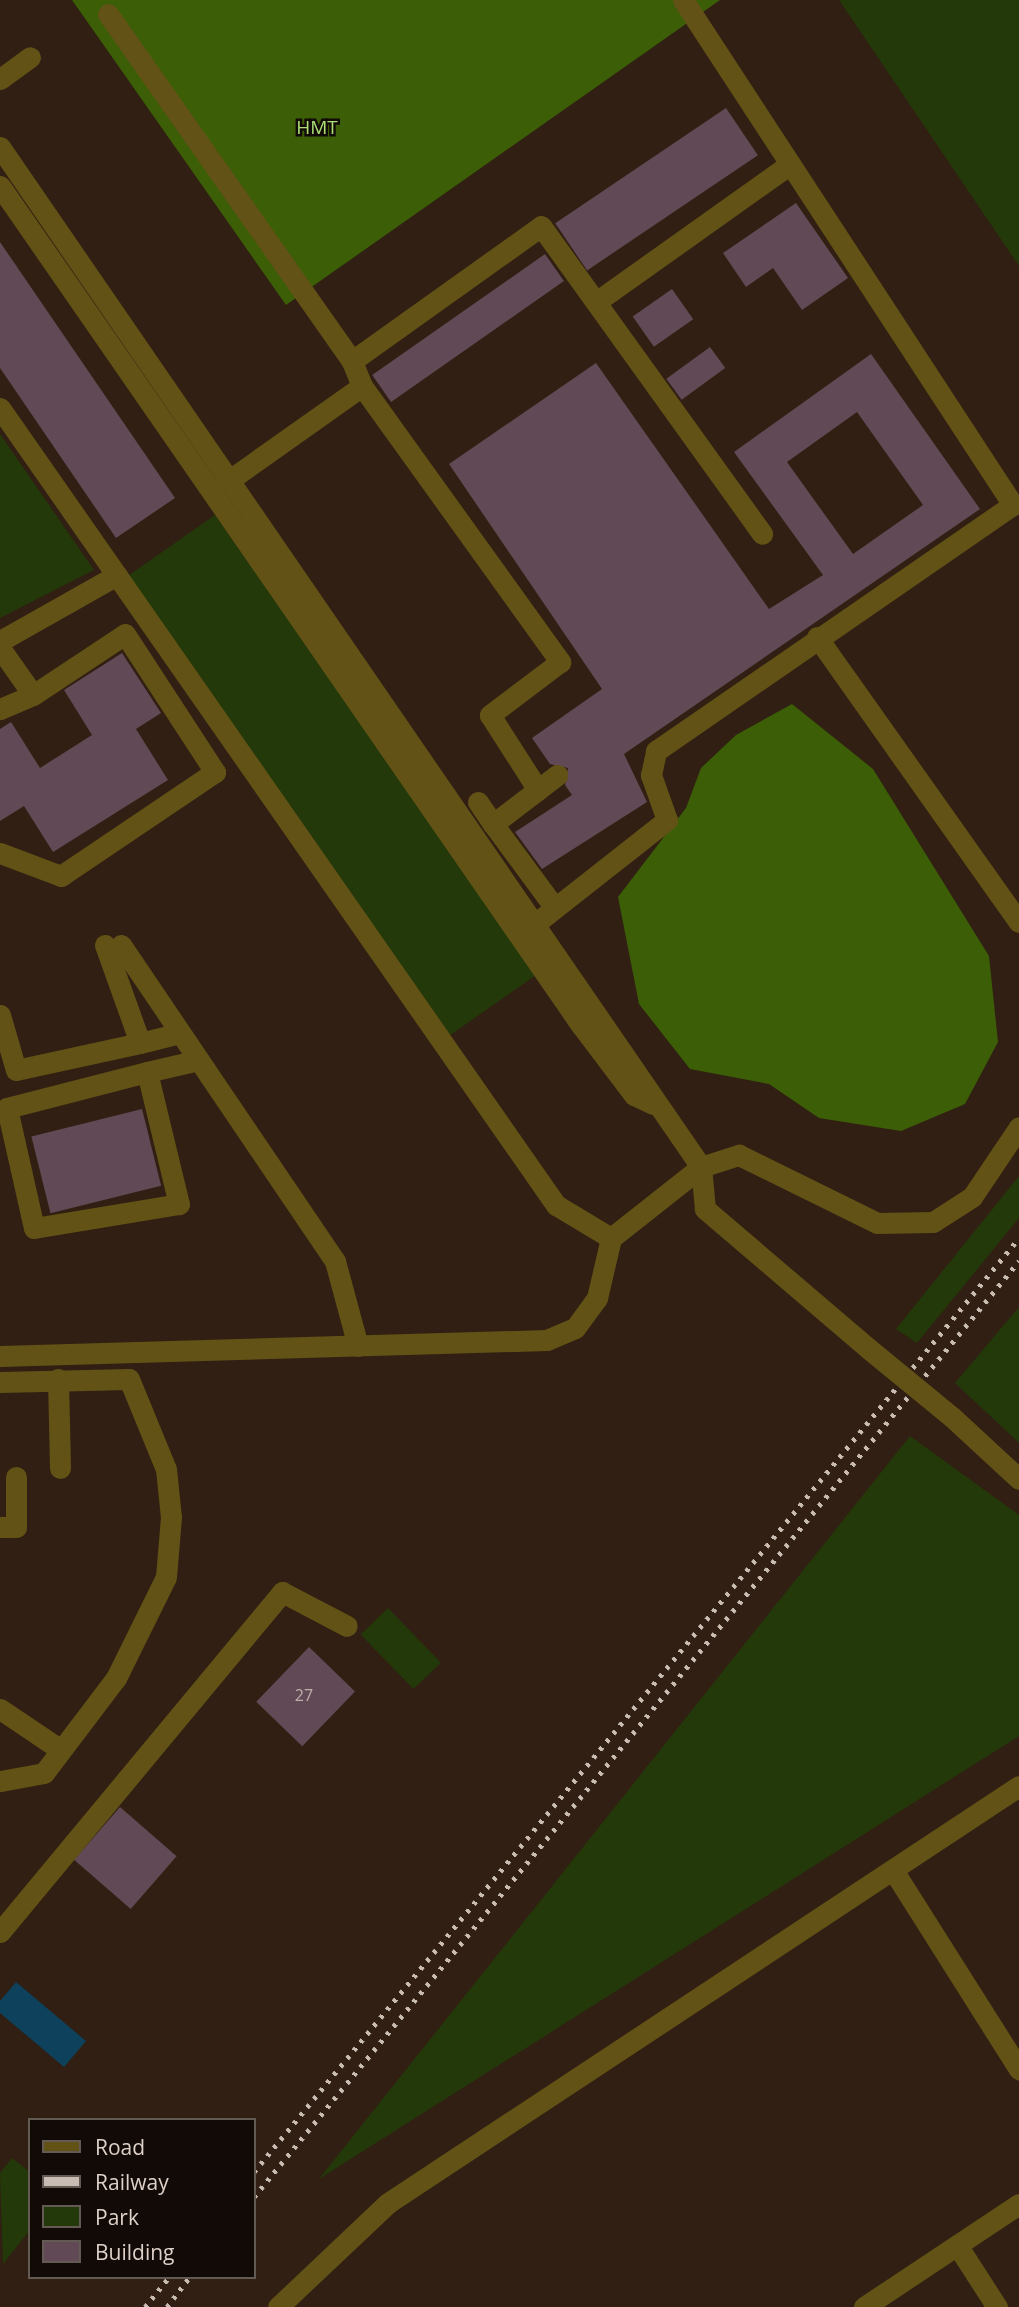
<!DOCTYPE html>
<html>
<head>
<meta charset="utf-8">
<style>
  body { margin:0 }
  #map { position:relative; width:1019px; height:2307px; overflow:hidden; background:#301f12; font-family:"Open Sans",sans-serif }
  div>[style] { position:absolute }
  .green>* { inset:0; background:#24390a; transform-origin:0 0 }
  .forest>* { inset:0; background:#3b5e07 }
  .water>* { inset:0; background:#0e415c }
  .building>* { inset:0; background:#614a55; transform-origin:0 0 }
  .minor>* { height:21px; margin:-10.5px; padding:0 10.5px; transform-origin:10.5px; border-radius:10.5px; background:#625216 }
  .rail>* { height:5px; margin-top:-2.5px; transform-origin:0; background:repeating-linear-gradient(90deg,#c9bcb3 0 3.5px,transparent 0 10.5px) }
  .minor-bridge>* { height:21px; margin:-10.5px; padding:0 10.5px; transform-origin:10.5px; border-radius:10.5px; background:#625216 }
  span { translate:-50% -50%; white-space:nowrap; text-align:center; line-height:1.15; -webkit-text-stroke:5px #120a06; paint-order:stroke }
  .number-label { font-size:16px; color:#beafac }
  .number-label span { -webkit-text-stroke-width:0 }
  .park-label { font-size:19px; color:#abdf76 }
  .legend { position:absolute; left:28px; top:2118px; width:228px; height:161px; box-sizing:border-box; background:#120a06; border:2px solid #635a54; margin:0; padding:9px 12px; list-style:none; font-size:21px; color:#ddd1c9 }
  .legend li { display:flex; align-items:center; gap:14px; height:35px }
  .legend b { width:35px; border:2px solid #635a54 }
</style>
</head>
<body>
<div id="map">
  <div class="green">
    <div style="clip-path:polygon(839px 0,1019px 0,1019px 266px)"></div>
    <div style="clip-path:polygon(0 434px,94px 570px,0 618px)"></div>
    <div style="left:215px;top:515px;width:561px;height:106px;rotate:55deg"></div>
    <div style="clip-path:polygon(1019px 1176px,1019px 1218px,917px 1343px,896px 1329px)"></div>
    <div style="clip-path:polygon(1019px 1307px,1019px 1443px,955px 1383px)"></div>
    <div style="clip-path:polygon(910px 1436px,1019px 1515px,1019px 1736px,319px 2179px)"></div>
    <div style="left:388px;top:1608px;width:76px;height:38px;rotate:46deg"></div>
    <div style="clip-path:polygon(12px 2158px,30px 2172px,30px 2230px,3px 2264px,0 2173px)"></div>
  </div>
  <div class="forest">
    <div style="clip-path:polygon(72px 0,720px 0,286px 305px)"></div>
    <div style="clip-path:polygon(792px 704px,873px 769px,989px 956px,998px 1042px,965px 1104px,901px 1131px,819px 1118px,769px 1084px,690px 1069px,639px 1004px,618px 897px,686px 808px,701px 768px,736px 735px)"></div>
  </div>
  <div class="water">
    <div style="clip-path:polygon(16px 1982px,86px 2041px,64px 2067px,0 2013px,0 2001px)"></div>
  </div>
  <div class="building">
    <div style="left:726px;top:108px;width:57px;height:206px;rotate:56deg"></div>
    <div style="clip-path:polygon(796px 203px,848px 278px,802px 310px,773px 268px,746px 287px,723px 253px)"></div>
    <div style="clip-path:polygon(0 242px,175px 498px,116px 538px,0 368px)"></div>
    <div style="left:545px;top:254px;width:33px;height:211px;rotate:55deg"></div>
    <div style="left:672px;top:289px;width:37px;height:48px;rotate:55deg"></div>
    <div style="left:710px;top:347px;width:26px;height:54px;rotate:54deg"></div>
    <div style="clip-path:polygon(evenodd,871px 354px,980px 509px,624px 754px,647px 802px,542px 869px,515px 832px,572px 795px,565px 785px,568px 768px,550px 764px,532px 738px,602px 689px,449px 464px,596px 363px,769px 609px,823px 575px,734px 452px,871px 354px,857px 412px,923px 505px,853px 554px,787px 462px,857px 412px)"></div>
    <div style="clip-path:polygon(122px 653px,161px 713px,136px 729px,168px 780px,53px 852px,24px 806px,0 821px,0 729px,11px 722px,40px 768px,92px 735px,64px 690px)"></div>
    <div style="left:142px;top:1109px;width:79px;height:114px;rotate:76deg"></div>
    <div style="left:309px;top:1647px;width:64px;height:76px;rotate:44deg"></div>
    <div style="left:120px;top:1807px;width:75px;height:70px;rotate:41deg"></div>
  </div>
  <div class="minor">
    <div style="left:108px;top:14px;width:424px;rotate:54.9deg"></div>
    <div style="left:0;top:79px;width:37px;rotate:-36deg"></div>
    <div style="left:0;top:147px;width:1238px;rotate:55.5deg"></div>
    <div style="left:701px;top:1167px;width:115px;rotate:141.7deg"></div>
    <div style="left:611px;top:1238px;width:62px;rotate:103.1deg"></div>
    <div style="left:597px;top:1298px;width:37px;rotate:126deg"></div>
    <div style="left:575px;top:1328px;width:30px;rotate:157deg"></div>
    <div style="left:547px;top:1340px;width:547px;rotate:178.32deg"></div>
    <div style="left:0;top:186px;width:1021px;rotate:55.3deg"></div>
    <div style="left:581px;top:1025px;width:88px;rotate:52.9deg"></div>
    <div style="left:634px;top:1095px;width:21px;rotate:25deg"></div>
    <div style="left:596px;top:302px;width:238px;rotate:-35.4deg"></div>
    <div style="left:362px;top:386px;width:340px;rotate:54.3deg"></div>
    <div style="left:560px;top:662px;width:88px;rotate:142.9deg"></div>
    <div style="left:490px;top:715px;width:89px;rotate:57.4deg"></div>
    <div style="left:0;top:408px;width:972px;rotate:55.1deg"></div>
    <div style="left:556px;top:1205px;width:64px;rotate:31deg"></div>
    <div style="left:228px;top:481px;width:164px;rotate:-35.3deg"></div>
    <div style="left:362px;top:386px;width:27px;rotate:-112deg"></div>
    <div style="left:352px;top:361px;width:232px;rotate:-35.5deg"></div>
    <div style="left:541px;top:226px;width:379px;rotate:54.3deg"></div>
    <div style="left:817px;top:637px;width:349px;rotate:54.7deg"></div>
    <div style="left:0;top:641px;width:134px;rotate:-29.4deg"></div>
    <div style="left:0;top:648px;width:57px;rotate:54.9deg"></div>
    <div style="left:0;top:709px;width:36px;rotate:-23deg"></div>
    <div style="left:33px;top:695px;width:110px;rotate:-33.5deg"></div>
    <div style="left:125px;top:634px;width:165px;rotate:56.9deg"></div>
    <div style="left:215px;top:772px;width:186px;rotate:146deg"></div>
    <div style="left:61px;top:876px;width:65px;rotate:-159.3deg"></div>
    <div style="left:478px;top:802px;width:27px;rotate:56deg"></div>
    <div style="left:555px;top:908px;width:104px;rotate:-126.4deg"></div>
    <div style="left:493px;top:824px;width:81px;rotate:-37.4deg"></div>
    <div style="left:536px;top:923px;width:167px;rotate:-38.2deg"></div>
    <div style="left:667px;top:820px;width:48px;rotate:-109.6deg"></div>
    <div style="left:651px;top:775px;width:25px;rotate:-78deg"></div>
    <div style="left:656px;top:751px;width:434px;rotate:-34.6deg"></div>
    <div style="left:1013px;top:505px;width:603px;rotate:-123.16deg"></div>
    <div style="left:105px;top:945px;width:104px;rotate:70.3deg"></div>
    <div style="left:140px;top:1043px;width:41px;rotate:-14deg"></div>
    <div style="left:121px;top:945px;width:382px;rotate:55.9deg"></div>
    <div style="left:335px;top:1261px;width:88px;rotate:74.9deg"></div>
    <div style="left:0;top:1015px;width:57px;rotate:73.8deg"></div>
    <div style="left:16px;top:1070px;width:127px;rotate:-12.3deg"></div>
    <div style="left:147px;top:1072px;width:136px;rotate:76.4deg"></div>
    <div style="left:179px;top:1204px;width:147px;rotate:170.6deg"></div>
    <div style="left:34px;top:1228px;width:123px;rotate:-102.7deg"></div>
    <div style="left:7px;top:1108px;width:145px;rotate:-14.4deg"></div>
    <div style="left:147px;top:1072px;width:53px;rotate:-13deg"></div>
    <div style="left:869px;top:1349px;width:216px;rotate:-139.5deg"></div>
    <div style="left:705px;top:1209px;width:42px;rotate:-95.4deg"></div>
    <div style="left:701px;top:1167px;width:40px;rotate:-18deg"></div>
    <div style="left:739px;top:1155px;width:154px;rotate:26.2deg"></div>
    <div style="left:877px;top:1223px;width:56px;rotate:-1deg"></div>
    <div style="left:933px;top:1222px;width:46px;rotate:-32.7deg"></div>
    <div style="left:972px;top:1197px;width:84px;rotate:-56.1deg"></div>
    <div style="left:58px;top:1379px;width:89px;rotate:88.7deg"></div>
    <div style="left:0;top:1382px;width:129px;rotate:-1.3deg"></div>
    <div style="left:129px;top:1379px;width:97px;rotate:67.7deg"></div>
    <div style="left:166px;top:1469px;width:48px;rotate:84.1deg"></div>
    <div style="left:171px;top:1517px;width:60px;rotate:94.8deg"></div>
    <div style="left:166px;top:1577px;width:113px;rotate:116.3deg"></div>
    <div style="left:116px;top:1678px;width:119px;rotate:127.2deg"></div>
    <div style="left:44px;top:1773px;width:45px;rotate:169.7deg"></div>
    <div style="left:952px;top:1417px;width:91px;rotate:42.8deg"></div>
    <div style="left:0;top:1527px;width:16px"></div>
    <div style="left:16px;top:1527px;width:50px;rotate:-90deg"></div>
    <div style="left:0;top:1709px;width:73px;rotate:33.9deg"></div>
    <div style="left:893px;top:1870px;width:236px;rotate:57.7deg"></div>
    <div style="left:0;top:1932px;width:442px;rotate:-50.3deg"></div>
    <div style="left:282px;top:1592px;width:73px;rotate:27.6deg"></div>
    <div style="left:957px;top:2245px;width:74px;rotate:57.2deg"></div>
    <div style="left:278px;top:2307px;width:151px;rotate:-43.4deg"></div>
    <div style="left:388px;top:2203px;width:756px;rotate:-33.46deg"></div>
    <div style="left:864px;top:2307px;width:186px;rotate:-33.6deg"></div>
  </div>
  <div class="rail">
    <div style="left:254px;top:2172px;width:1207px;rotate:-50.68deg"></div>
    <div style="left:254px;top:2197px;width:1209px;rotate:-50.74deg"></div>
    <div style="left:145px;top:2307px;width:38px;rotate:-51deg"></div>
    <div style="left:167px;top:2307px;width:38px;rotate:-53deg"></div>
  </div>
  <div class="minor-bridge">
    <div style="left:869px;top:1349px;width:107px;rotate:39.3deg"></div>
  </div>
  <div class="number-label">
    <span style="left:304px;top:1695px">27</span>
  </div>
  <div class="park-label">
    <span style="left:317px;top:128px">HMT</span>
  </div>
  <ul class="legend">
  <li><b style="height:9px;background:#625216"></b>Road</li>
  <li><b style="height:9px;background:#c9bcb3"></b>Railway</li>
  <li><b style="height:19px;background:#24390a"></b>Park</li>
  <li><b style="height:19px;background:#614a55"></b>Building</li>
  </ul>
</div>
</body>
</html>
